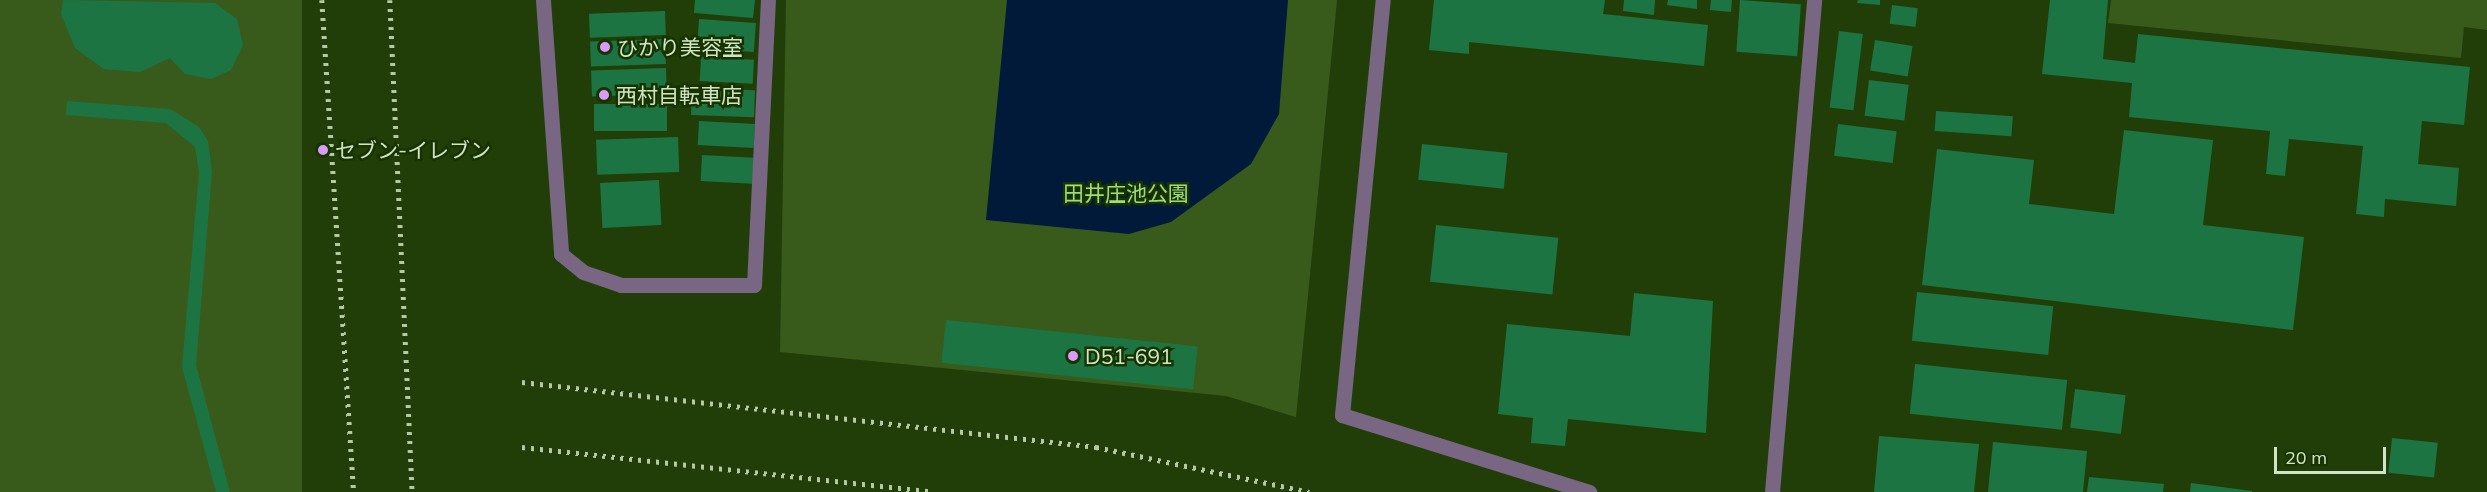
<!DOCTYPE html>
<html>
<head>
<meta charset="utf-8">
<style>
  body { margin:0 }
  #map { position:relative; width:2487px; height:492px; overflow:hidden; background:#223e08; font-family:Mulish,"Noto Sans JP",sans-serif }
  div>[style] { position:absolute }
  .green>* { inset:0; background:#385b1c; transform-origin:0 0 }
  .water>* { inset:0; background:#011a39 }
  .building>* { inset:0; background:#1c7443; transform-origin:0 0 }
  .minor>* { height:15px; margin:-7.5px; padding:0 7.5px; transform-origin:7.5px; border-radius:7.5px; background:#796683 }
  .tertiary>* { height:15px; margin:-7.5px; padding:0 7.5px; transform-origin:7.5px; border-radius:7.5px; background:#796683 }
  .rail>* { height:4.5px; margin-top:-2.25px; transform-origin:0; background:repeating-linear-gradient(90deg,#b5c9a9 0 3px,transparent 0 9px) }
  .dots>* { width:16px; height:16px; translate:-50% -50%; box-sizing:border-box; border:3px solid #173400; border-radius:50% }
  span { translate:-50% -50%; white-space:nowrap; text-align:center; line-height:1.15; -webkit-text-stroke:5px #173400; paint-order:stroke }
  .poi-label { font-size:21px; color:#d2e4c8 }
  .left { translate:0 -50%; text-align:left }
  .park-label { font-size:21px; color:#a1dc7a }
  .scale { position:absolute; left:2274px; top:447px; width:112px; height:27px; box-sizing:border-box; border:3px solid #d2e4c8; border-top:0; padding-left:8px; font-size:18px; line-height:21px; white-space:nowrap; color:#d2e4c8; -webkit-text-stroke:4px #173400; paint-order:stroke }
</style>
</head>
<body>
<div id="map">
  <div class="green">
    <div style="left:0;top:0;width:302px;height:492px"></div>
    <div style="clip-path:polygon(786px 0,1337px 0,1296px 417px,1226px 396px,780px 352px)"></div>
    <div style="clip-path:polygon(2111px 0,2487px 0,2487px 30px,2464px 27px,2461px 58px,2108px 23px)"></div>
  </div>
  <div class="water">
    <div style="clip-path:polygon(1007px 0,1288px 0,1279px 114px,1251px 164px,1171px 222px,1129px 234px,986px 220px)"></div>
  </div>
  <div class="building">
    <div style="clip-path:polygon(63px 0,215px 3px,237px 19px,243px 45px,231px 70px,211px 79px,185px 74px,170px 58px,140px 72px,104px 69px,75px 48px,61px 14px)"></div>
    <div style="clip-path:polygon(695px 0,755px 0,753px 18px,694px 13px)"></div>
    <div style="clip-path:polygon(1434px 0,1605px 0,1603px 14px,1708px 25px,1704px 66px,1469px 42px,1469px 54px,1429px 50px)"></div>
    <div style="clip-path:polygon(1624px 0,1655px 0,1654px 15px,1623px 11px)"></div>
    <div style="clip-path:polygon(1668px 0,1697px 0,1697px 9px,1667px 5px)"></div>
    <div style="clip-path:polygon(1711px 0,1732px 0,1731px 12px,1710px 10px)"></div>
    <div style="left:1740px;top:0;width:61px;height:52px;rotate:4deg"></div>
    <div style="clip-path:polygon(1858px 0,1880px 0,1880px 5px,1857px 3px)"></div>
    <div style="clip-path:polygon(2050px 0,2108px 0,2103px 59px,2135px 63px,2138px 34px,2470px 67px,2464px 125px,2422px 121px,2418px 164px,2459px 168px,2456px 206px,2385px 199px,2384px 217px,2356px 214px,2363px 146px,2289px 139px,2285px 176px,2266px 174px,2270px 131px,2129px 117px,2132px 83px,2042px 74px)"></div>
    <div style="left:1892px;top:5px;width:26px;height:19px;rotate:7deg"></div>
    <div style="left:665px;top:11px;width:24px;height:76px;rotate:88deg"></div>
    <div style="left:699px;top:19px;width:57px;height:29px;rotate:4deg"></div>
    <div style="left:1839px;top:31px;width:24px;height:77px;rotate:7deg"></div>
    <div style="left:665px;top:39px;width:25px;height:75px;rotate:88deg"></div>
    <div style="left:1875px;top:40px;width:38px;height:31px;rotate:9deg"></div>
    <div style="left:701px;top:57px;width:53px;height:24px;rotate:3deg"></div>
    <div style="left:666px;top:68px;width:26px;height:75px;rotate:88deg"></div>
    <div style="left:1869px;top:80px;width:40px;height:36px;rotate:7deg"></div>
    <div style="left:692px;top:88px;width:63px;height:27px;rotate:2deg"></div>
    <div style="clip-path:polygon(67px 101px,170px 109px,199px 127px,208px 141px,212px 172px,196px 365px,230px 492px,216px 492px,182px 367px,199px 172px,195px 147px,166px 123px,66px 115px)"></div>
    <div style="left:667px;top:104px;width:27px;height:73px;rotate:90deg"></div>
    <div style="left:1936px;top:111px;width:77px;height:20px;rotate:4deg"></div>
    <div style="left:699px;top:121px;width:56px;height:24px;rotate:3deg"></div>
    <div style="left:1838px;top:124px;width:59px;height:32px;rotate:7deg"></div>
    <div style="clip-path:polygon(2124px 130px,2213px 140px,2203px 225px,2304px 237px,2293px 330px,1922px 285px,1937px 149px,2034px 160px,2029px 204px,2114px 214px)"></div>
    <div style="left:678px;top:137px;width:35px;height:82px;rotate:88deg"></div>
    <div style="left:1422px;top:144px;width:86px;height:36px;rotate:6deg"></div>
    <div style="left:702px;top:155px;width:52px;height:26px;rotate:3deg"></div>
    <div style="left:659px;top:180px;width:45px;height:59px;rotate:87deg"></div>
    <div style="left:1436px;top:225px;width:123px;height:57px;rotate:6deg"></div>
    <div style="left:1917px;top:292px;width:137px;height:49px;rotate:6deg"></div>
    <div style="clip-path:polygon(1634px 293px,1713px 301px,1706px 433px,1568px 419px,1565px 446px,1531px 443px,1533px 418px,1498px 414px,1507px 324px,1630px 336px)"></div>
    <div style="left:946px;top:320px;width:253px;height:43px;rotate:6deg"></div>
    <div style="left:1915px;top:364px;width:153px;height:50px;rotate:6deg"></div>
    <div style="left:2075px;top:389px;width:51px;height:39px;rotate:7deg"></div>
    <div style="clip-path:polygon(1879px 436px,1979px 444px,1974px 492px,1874px 492px)"></div>
    <div style="left:2392px;top:438px;width:46px;height:35px;rotate:6deg"></div>
    <div style="clip-path:polygon(1993px 442px,2087px 451px,2083px 492px,1988px 492px)"></div>
    <div style="clip-path:polygon(2089px 477px,2164px 484px,2163px 492px,2087px 492px)"></div>
    <div style="clip-path:polygon(2191px 483px,2252px 491px,2252px 492px,2190px 492px)"></div>
  </div>
  <div class="minor">
    <div style="left:754px;top:285px;width:285px;rotate:-87.2deg"></div>
    <div style="left:1342px;top:415px;width:259px;rotate:17.3deg"></div>
    <div style="left:1772px;top:492px;width:494px;rotate:-85.1deg"></div>
  </div>
  <div class="tertiary">
    <div style="left:543px;top:0;width:255px;rotate:85.9deg"></div>
    <div style="left:561px;top:254px;width:28px;rotate:39deg"></div>
    <div style="left:583px;top:272px;width:40px;rotate:18.9deg"></div>
    <div style="left:621px;top:285px;width:133px"></div>
    <div style="left:1342px;top:415px;width:417px;rotate:-84.4deg"></div>
  </div>
  <div class="rail">
    <div style="left:322px;top:0;width:493px;rotate:86.3deg"></div>
    <div style="left:390px;top:0;width:492px;rotate:87.4deg"></div>
    <div style="left:522px;top:382px;width:578px;rotate:6.46deg"></div>
    <div style="left:1096px;top:447px;width:218px;rotate:11.9deg"></div>
    <div style="left:522px;top:447px;width:414px;rotate:6.2deg"></div>
  </div>
  <div class="dots">
    <div style="left:605px;top:47px;background:#d99af8"></div>
    <div style="left:604px;top:95px;background:#d99af8"></div>
    <div style="left:323px;top:150px;background:#d99af8"></div>
    <div style="left:1073px;top:356px;background:#d99af8"></div>
  </div>
  <div class="poi-label">
    <span class="left" style="left:617px;top:47px">ひかり美容室</span>
    <span class="left" style="left:616px;top:95px">西村自転車店</span>
    <span class="left" style="left:335px;top:150px">セブン-イレブン</span>
    <span class="left" style="left:1085px;top:356px">D51-691</span>
  </div>
  <div class="park-label">
    <span style="left:1126px;top:193px">田井庄池公園</span>
  </div>
  <div class="scale">20 m</div>
</div>
</body>
</html>
